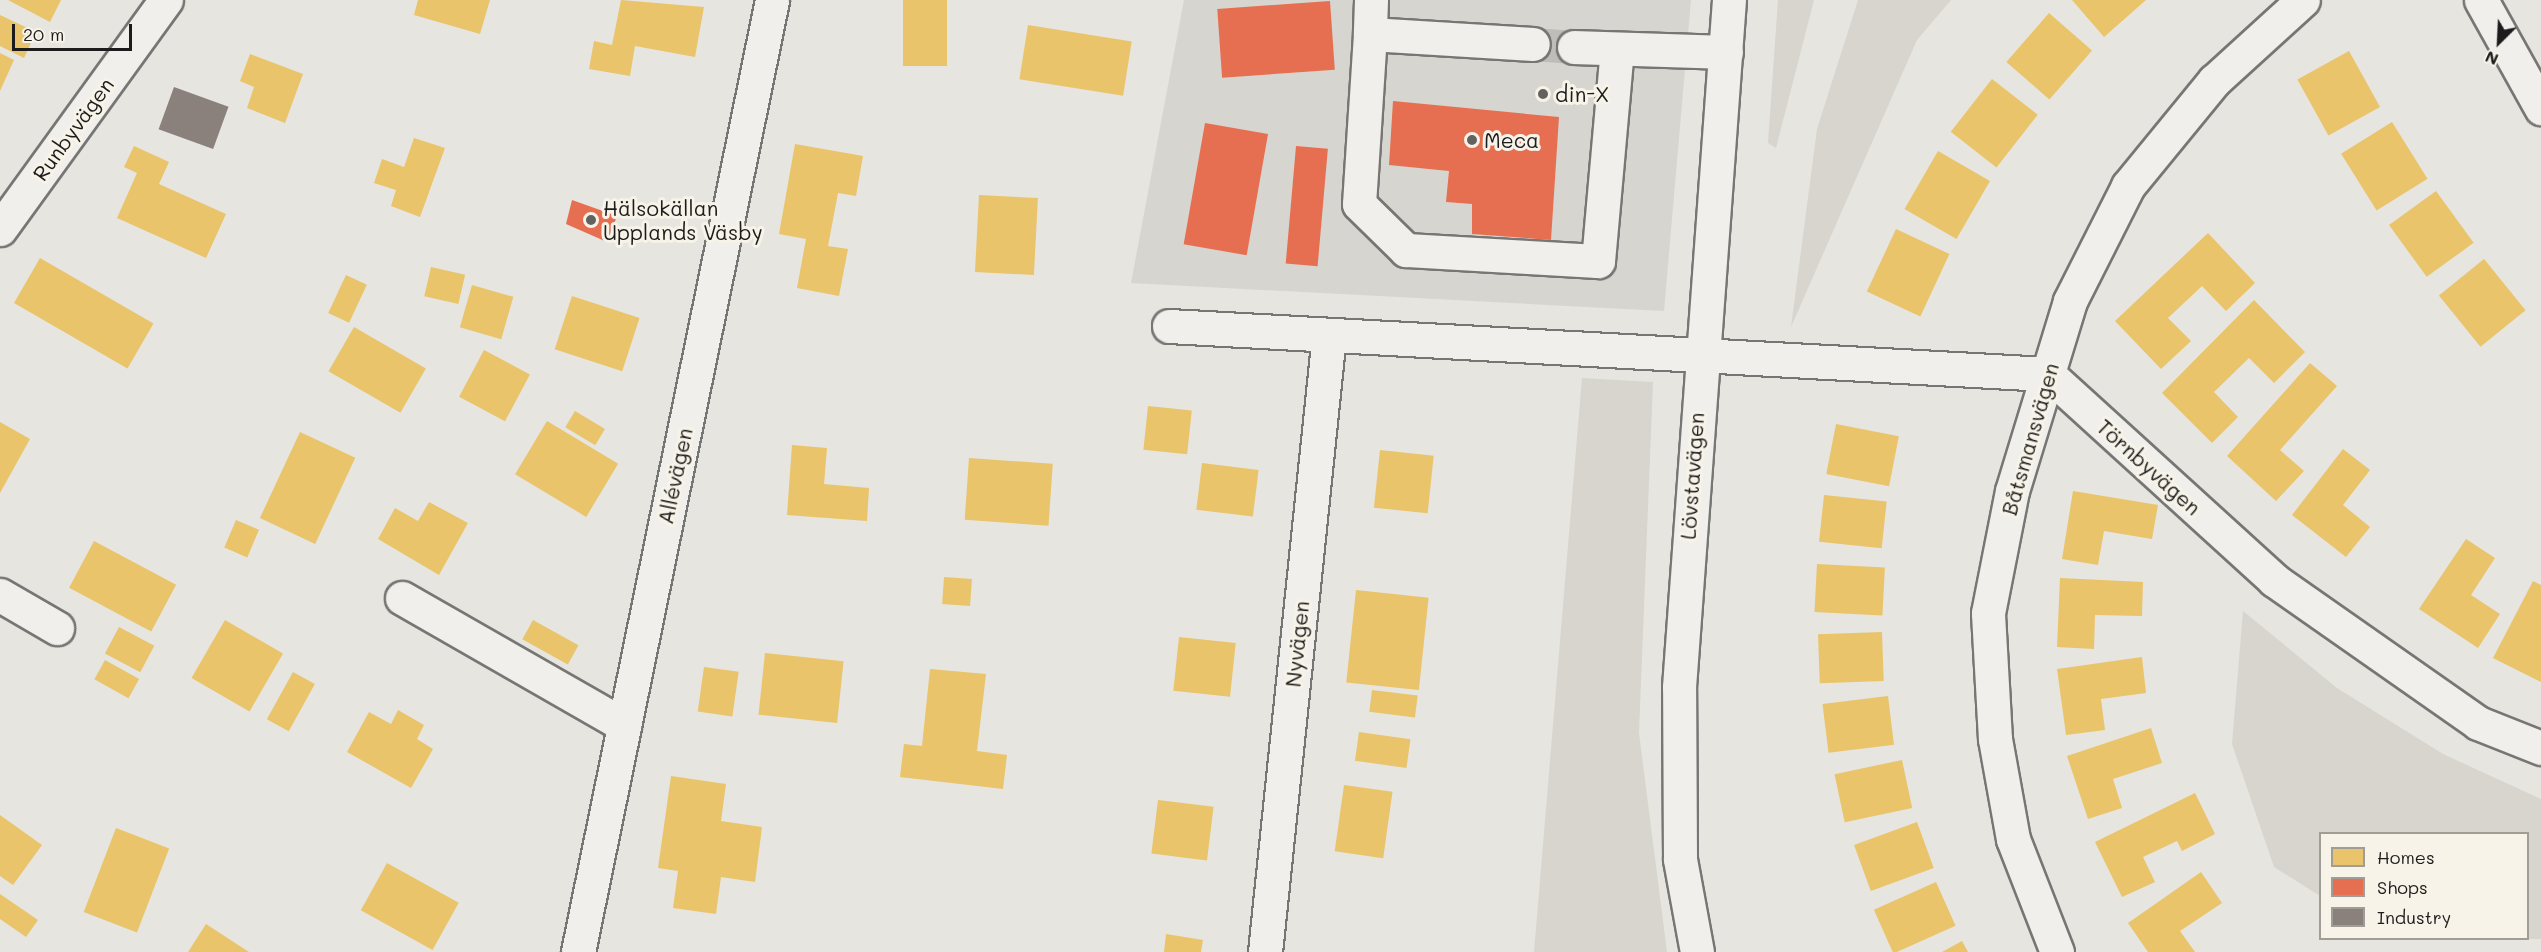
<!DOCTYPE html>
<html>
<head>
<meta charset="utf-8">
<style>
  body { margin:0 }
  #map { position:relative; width:2541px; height:952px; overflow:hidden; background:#e6e5e0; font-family:Mali,sans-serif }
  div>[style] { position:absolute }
  .built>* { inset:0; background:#d7d5cf }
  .green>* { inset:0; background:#d8d5ce }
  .homes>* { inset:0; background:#e9c46a; transform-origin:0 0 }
  .shops>* { inset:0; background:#e76f51; transform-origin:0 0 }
  .industry>* { inset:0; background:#8a817c; transform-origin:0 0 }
  .minor-tunnel>* { height:33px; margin-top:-16.5px; transform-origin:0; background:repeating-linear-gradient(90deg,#bebdb9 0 33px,transparent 0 49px) }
  .roads { filter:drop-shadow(2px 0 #777674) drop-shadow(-2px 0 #777674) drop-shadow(0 2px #777674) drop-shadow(0 -2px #777674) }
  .minor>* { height:33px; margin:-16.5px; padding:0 16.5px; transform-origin:16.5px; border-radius:16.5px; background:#f0efeb }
  .dots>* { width:16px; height:16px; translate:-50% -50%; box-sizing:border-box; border:3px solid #f7f3e8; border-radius:50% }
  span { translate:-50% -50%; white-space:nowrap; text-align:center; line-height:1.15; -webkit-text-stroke:6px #f7f3e8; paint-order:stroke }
  .poi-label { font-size:21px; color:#1c1c1c }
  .left { translate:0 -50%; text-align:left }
  .street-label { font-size:21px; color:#1c1c1c }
  .legend { position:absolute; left:2319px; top:832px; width:210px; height:108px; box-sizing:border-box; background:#f7f3e8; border:2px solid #9f9d96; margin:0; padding:8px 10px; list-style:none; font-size:18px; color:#1c1c1c }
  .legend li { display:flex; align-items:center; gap:12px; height:30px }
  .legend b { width:30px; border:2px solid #9f9d96 }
  .north { position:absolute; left:2469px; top:12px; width:60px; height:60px; -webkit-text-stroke:4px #f7f3e8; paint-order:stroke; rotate:204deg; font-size:16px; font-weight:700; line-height:24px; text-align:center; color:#1c1c1c }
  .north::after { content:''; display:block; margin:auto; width:21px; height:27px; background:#1c1c1c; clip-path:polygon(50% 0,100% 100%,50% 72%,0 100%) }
  .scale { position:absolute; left:12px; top:24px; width:120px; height:27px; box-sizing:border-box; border:3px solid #1c1c1c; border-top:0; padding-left:8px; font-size:18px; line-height:21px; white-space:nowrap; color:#1c1c1c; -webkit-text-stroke:4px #f7f3e8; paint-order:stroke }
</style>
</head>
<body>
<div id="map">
  <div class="built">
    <div style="clip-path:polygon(1184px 0,1691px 0,1664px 311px,1131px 283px)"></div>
  </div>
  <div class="green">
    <div style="clip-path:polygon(1778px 0,1814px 0,1776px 148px,1768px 143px)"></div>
    <div style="clip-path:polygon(1858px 0,1951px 0,1917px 40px,1791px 327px,1817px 129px)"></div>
    <div style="clip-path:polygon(1582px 378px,1653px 382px,1639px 733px,1667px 952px,1534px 952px)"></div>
    <div style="clip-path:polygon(2243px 611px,2337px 688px,2443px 754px,2541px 799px,2541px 939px,2443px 939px,2528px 938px,2528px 834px,2320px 834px,2320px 896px,2274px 867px,2232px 744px)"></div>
  </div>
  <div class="homes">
    <div style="clip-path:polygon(8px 0,61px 0,50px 22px)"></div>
    <div style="clip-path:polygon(418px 0,490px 0,480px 34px,414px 15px)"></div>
    <div style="clip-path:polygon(621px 0,704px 7px,695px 57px,635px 46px,630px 76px,589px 69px,594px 41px,612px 45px)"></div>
    <div style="left:903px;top:0;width:44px;height:66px"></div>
    <div style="clip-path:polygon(2072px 0,2146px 0,2104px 37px)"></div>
    <div style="left:2049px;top:13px;width:57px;height:65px;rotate:41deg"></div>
    <div style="clip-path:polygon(0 15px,36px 32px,24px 58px,0 46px)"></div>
    <div style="left:1028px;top:25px;width:105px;height:55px;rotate:9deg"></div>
    <div style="left:2349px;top:51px;width:64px;height:59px;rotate:61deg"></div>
    <div style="clip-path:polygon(0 53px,14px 60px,0 91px)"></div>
    <div style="clip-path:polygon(250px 54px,303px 74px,285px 123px,247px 108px,254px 87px,240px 81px)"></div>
    <div style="left:1992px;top:79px;width:58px;height:67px;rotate:38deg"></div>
    <div style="left:2392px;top:122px;width:67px;height:60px;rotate:58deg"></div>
    <div style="clip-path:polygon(414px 138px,445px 148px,420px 217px,391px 206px,396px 190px,374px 183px,382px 159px,404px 167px)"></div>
    <div style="clip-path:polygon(795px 144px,863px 156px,856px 196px,838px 193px,828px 246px,848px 249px,839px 296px,797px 288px,806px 239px,779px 234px)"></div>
    <div style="clip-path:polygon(134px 146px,169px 162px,159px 184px,226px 214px,206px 258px,117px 218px,137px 173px,124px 167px)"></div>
    <div style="left:1938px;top:151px;width:60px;height:67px;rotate:30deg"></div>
    <div style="left:2436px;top:191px;width:64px;height:58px;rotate:54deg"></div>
    <div style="left:979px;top:195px;width:59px;height:77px;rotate:3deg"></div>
    <div style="left:1896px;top:229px;width:59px;height:69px;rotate:25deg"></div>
    <div style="clip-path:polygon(2208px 233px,2255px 283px,2226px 311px,2202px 286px,2168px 318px,2191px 341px,2161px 369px,2115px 321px)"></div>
    <div style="left:40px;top:258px;width:131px;height:52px;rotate:30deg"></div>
    <div style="left:2484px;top:259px;width:66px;height:58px;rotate:51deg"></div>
    <div style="left:431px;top:267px;width:35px;height:30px;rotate:13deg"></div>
    <div style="left:346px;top:275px;width:23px;height:42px;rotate:25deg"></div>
    <div style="left:472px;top:285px;width:43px;height:44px;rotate:16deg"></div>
    <div style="left:572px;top:296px;width:71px;height:56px;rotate:18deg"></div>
    <div style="clip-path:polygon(2254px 300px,2305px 352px,2274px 383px,2249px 358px,2214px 392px,2238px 417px,2212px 443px,2162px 393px)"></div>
    <div style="left:354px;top:327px;width:83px;height:51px;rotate:30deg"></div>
    <div style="left:484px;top:350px;width:52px;height:53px;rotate:28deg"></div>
    <div style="clip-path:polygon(2310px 363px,2337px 386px,2280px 450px,2304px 471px,2276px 501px,2227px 456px)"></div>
    <div style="left:1148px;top:406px;width:44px;height:44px;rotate:6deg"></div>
    <div style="left:575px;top:411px;width:35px;height:19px;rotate:31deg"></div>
    <div style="left:547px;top:421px;width:83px;height:62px;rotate:31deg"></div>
    <div style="clip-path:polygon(0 422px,30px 439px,0 493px)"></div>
    <div style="left:1836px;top:424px;width:64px;height:51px;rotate:11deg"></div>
    <div style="left:300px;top:432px;width:61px;height:95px;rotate:25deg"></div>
    <div style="clip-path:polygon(792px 445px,827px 448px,824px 484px,869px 488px,867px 521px,787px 515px)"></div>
    <div style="clip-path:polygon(2343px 449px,2370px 470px,2343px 505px,2370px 527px,2346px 557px,2292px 515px)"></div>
    <div style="left:1380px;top:450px;width:54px;height:58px;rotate:6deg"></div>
    <div style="left:969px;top:458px;width:84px;height:62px;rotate:4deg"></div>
    <div style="left:1202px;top:463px;width:57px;height:47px;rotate:7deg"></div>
    <div style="clip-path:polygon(2073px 491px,2158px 505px,2152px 539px,2104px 531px,2098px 565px,2062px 559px)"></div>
    <div style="left:1824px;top:495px;width:63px;height:47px;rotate:6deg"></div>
    <div style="clip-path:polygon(429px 502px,468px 523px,439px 575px,378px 539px,395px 508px,418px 521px)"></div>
    <div style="left:236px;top:520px;width:25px;height:30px;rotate:23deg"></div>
    <div style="clip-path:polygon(2466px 539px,2495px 558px,2471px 595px,2500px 614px,2478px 648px,2419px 609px)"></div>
    <div style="left:94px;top:541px;width:93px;height:53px;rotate:28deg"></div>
    <div style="left:1817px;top:564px;width:68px;height:48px;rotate:3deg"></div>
    <div style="left:944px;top:577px;width:28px;height:27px;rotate:4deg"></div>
    <div style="clip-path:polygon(2060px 578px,2143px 582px,2142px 616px,2095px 615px,2094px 649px,2057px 647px)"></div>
    <div style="clip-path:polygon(2533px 581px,2541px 585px,2541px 682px,2493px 658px)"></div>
    <div style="left:1356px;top:590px;width:73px;height:93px;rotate:6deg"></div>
    <div style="left:225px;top:620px;width:67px;height:67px;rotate:30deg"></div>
    <div style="left:533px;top:620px;width:52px;height:22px;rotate:29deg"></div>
    <div style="left:119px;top:627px;width:40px;height:30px;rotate:28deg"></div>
    <div style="left:1882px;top:632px;width:49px;height:64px;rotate:88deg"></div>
    <div style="left:1179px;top:637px;width:57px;height:54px;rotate:6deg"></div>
    <div style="left:765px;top:653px;width:79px;height:62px;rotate:6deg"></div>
    <div style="clip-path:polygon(2142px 657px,2146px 693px,2101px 699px,2105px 730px,2066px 735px,2057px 669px)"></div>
    <div style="left:105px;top:660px;width:39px;height:22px;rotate:29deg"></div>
    <div style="left:704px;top:667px;width:35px;height:45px;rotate:8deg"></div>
    <div style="clip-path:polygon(930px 669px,986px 674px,977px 751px,1007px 755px,1003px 789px,900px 777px,904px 744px,922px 746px)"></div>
    <div style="left:293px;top:672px;width:25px;height:54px;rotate:29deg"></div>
    <div style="left:1372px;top:690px;width:46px;height:22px;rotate:7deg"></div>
    <div style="left:1888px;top:696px;width:49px;height:66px;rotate:83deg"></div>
    <div style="clip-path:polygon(398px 710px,424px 725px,417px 739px,433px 749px,411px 788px,347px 752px,369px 712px,391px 724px)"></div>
    <div style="clip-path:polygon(2151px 728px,2162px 763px,2113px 779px,2122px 808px,2088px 819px,2067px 756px)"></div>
    <div style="left:1359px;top:732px;width:52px;height:29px;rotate:8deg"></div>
    <div style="left:1902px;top:760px;width:49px;height:69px;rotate:78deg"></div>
    <div style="clip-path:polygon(671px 776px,726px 784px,721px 821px,762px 827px,755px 882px,721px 877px,716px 914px,673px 908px,678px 871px,658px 868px)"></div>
    <div style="left:1344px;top:785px;width:49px;height:67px;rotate:8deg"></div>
    <div style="clip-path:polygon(2195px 793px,2215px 834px,2182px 851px,2177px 841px,2143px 857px,2155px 882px,2122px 897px,2095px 842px)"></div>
    <div style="left:1158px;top:800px;width:56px;height:54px;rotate:7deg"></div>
    <div style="clip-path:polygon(0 815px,42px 845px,13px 885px,0 876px)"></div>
    <div style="left:1917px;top:822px;width:49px;height:67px;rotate:70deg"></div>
    <div style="left:116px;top:828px;width:57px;height:90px;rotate:21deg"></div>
    <div style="left:387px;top:863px;width:82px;height:54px;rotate:29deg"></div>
    <div style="clip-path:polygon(2201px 872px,2222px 903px,2180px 931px,2195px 952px,2148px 952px,2128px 923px)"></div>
    <div style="left:1936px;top:882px;width:48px;height:68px;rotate:66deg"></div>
    <div style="clip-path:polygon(0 894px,38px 920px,26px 937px,0 919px)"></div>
    <div style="clip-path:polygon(206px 924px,249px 952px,188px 952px)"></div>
    <div style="clip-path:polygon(1166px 934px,1203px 940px,1201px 952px,1164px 952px)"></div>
    <div style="clip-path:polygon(1962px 941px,1968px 952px,1942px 952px)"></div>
  </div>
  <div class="shops">
    <div style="left:1330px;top:1px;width:69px;height:113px;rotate:86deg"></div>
    <div style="clip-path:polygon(1393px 101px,1559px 117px,1551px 240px,1472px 234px,1472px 204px,1446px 202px,1449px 171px,1389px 165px)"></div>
    <div style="left:1205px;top:123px;width:64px;height:123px;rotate:10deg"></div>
    <div style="left:1296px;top:146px;width:32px;height:118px;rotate:5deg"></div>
    <div style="clip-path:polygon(572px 200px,617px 216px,607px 242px,566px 224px)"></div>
  </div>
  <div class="industry">
    <div style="left:174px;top:87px;width:58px;height:45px;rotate:20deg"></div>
  </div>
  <div class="minor-tunnel">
    <div style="left:1533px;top:44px;width:41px;rotate:4.2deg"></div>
  </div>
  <div class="roads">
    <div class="minor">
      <div style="left:1371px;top:0;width:34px;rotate:92deg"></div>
      <div style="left:1370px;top:34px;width:163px;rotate:3.5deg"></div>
      <div style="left:2481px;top:0;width:124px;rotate:60.9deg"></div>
      <div style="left:1370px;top:34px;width:170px;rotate:93.7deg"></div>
      <div style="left:1359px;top:204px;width:66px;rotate:44.4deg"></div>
      <div style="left:1406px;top:250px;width:192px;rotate:3.3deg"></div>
      <div style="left:1598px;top:261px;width:212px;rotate:-84.9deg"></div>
      <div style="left:1574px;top:47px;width:152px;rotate:1.9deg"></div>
      <div style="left:0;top:229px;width:283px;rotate:-54.1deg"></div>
      <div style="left:1169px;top:326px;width:880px;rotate:3.13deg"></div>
      <div style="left:2048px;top:374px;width:306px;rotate:42.3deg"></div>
      <div style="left:2274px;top:580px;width:249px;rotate:35deg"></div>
      <div style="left:2478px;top:723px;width:68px;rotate:21.6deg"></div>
      <div style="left:0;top:595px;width:66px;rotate:30.1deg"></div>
      <div style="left:402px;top:598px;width:256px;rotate:29.8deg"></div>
      <div style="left:578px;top:952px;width:972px;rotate:-78.48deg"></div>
      <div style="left:1265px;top:952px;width:620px;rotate:-84.08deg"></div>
      <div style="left:1697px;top:952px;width:95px;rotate:-100.4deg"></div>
      <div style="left:1680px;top:859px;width:172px;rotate:-90.3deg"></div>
      <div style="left:1679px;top:687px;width:689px;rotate:-85.84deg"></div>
      <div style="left:2057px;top:952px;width:121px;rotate:-111.3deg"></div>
      <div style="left:2013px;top:839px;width:102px;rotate:-100.2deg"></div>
      <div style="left:1995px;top:739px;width:126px;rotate:-93.2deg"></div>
      <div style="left:1988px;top:613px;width:124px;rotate:-78.9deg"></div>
      <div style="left:2012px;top:491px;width:199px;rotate:-73deg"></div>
      <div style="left:2070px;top:301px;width:129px;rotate:-63.2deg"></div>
      <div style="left:2128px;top:186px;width:136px;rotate:-50.7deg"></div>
      <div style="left:2214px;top:81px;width:120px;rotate:-42.3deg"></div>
    </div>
  </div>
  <div class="dots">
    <div style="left:1543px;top:94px;background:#636261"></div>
    <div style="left:1472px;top:140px;background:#636261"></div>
    <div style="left:591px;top:220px;background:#636261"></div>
  </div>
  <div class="poi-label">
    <span class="left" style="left:1555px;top:94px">din-X</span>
    <span class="left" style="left:1484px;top:140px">Meca</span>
    <span class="left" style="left:603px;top:220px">Hälsokällan<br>Upplands Väsby</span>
  </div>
  <div class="street-label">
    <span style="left:73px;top:129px;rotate:-54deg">Runbyvägen</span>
    <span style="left:2030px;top:439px;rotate:-74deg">Båtsmansvägen</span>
    <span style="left:2149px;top:467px;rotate:42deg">Törnbyvägen</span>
    <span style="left:675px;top:476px;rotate:-78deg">Allévägen</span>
    <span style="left:1692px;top:476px;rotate:-86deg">Lövstavägen</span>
    <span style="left:1297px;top:644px;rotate:-84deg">Nyvägen</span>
  </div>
  <ul class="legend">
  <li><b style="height:16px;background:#e9c46a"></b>Homes</li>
  <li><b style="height:16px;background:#e76f51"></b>Shops</li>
  <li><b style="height:16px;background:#8a817c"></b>Industry</li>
  </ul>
  <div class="north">N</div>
  <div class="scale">20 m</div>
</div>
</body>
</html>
